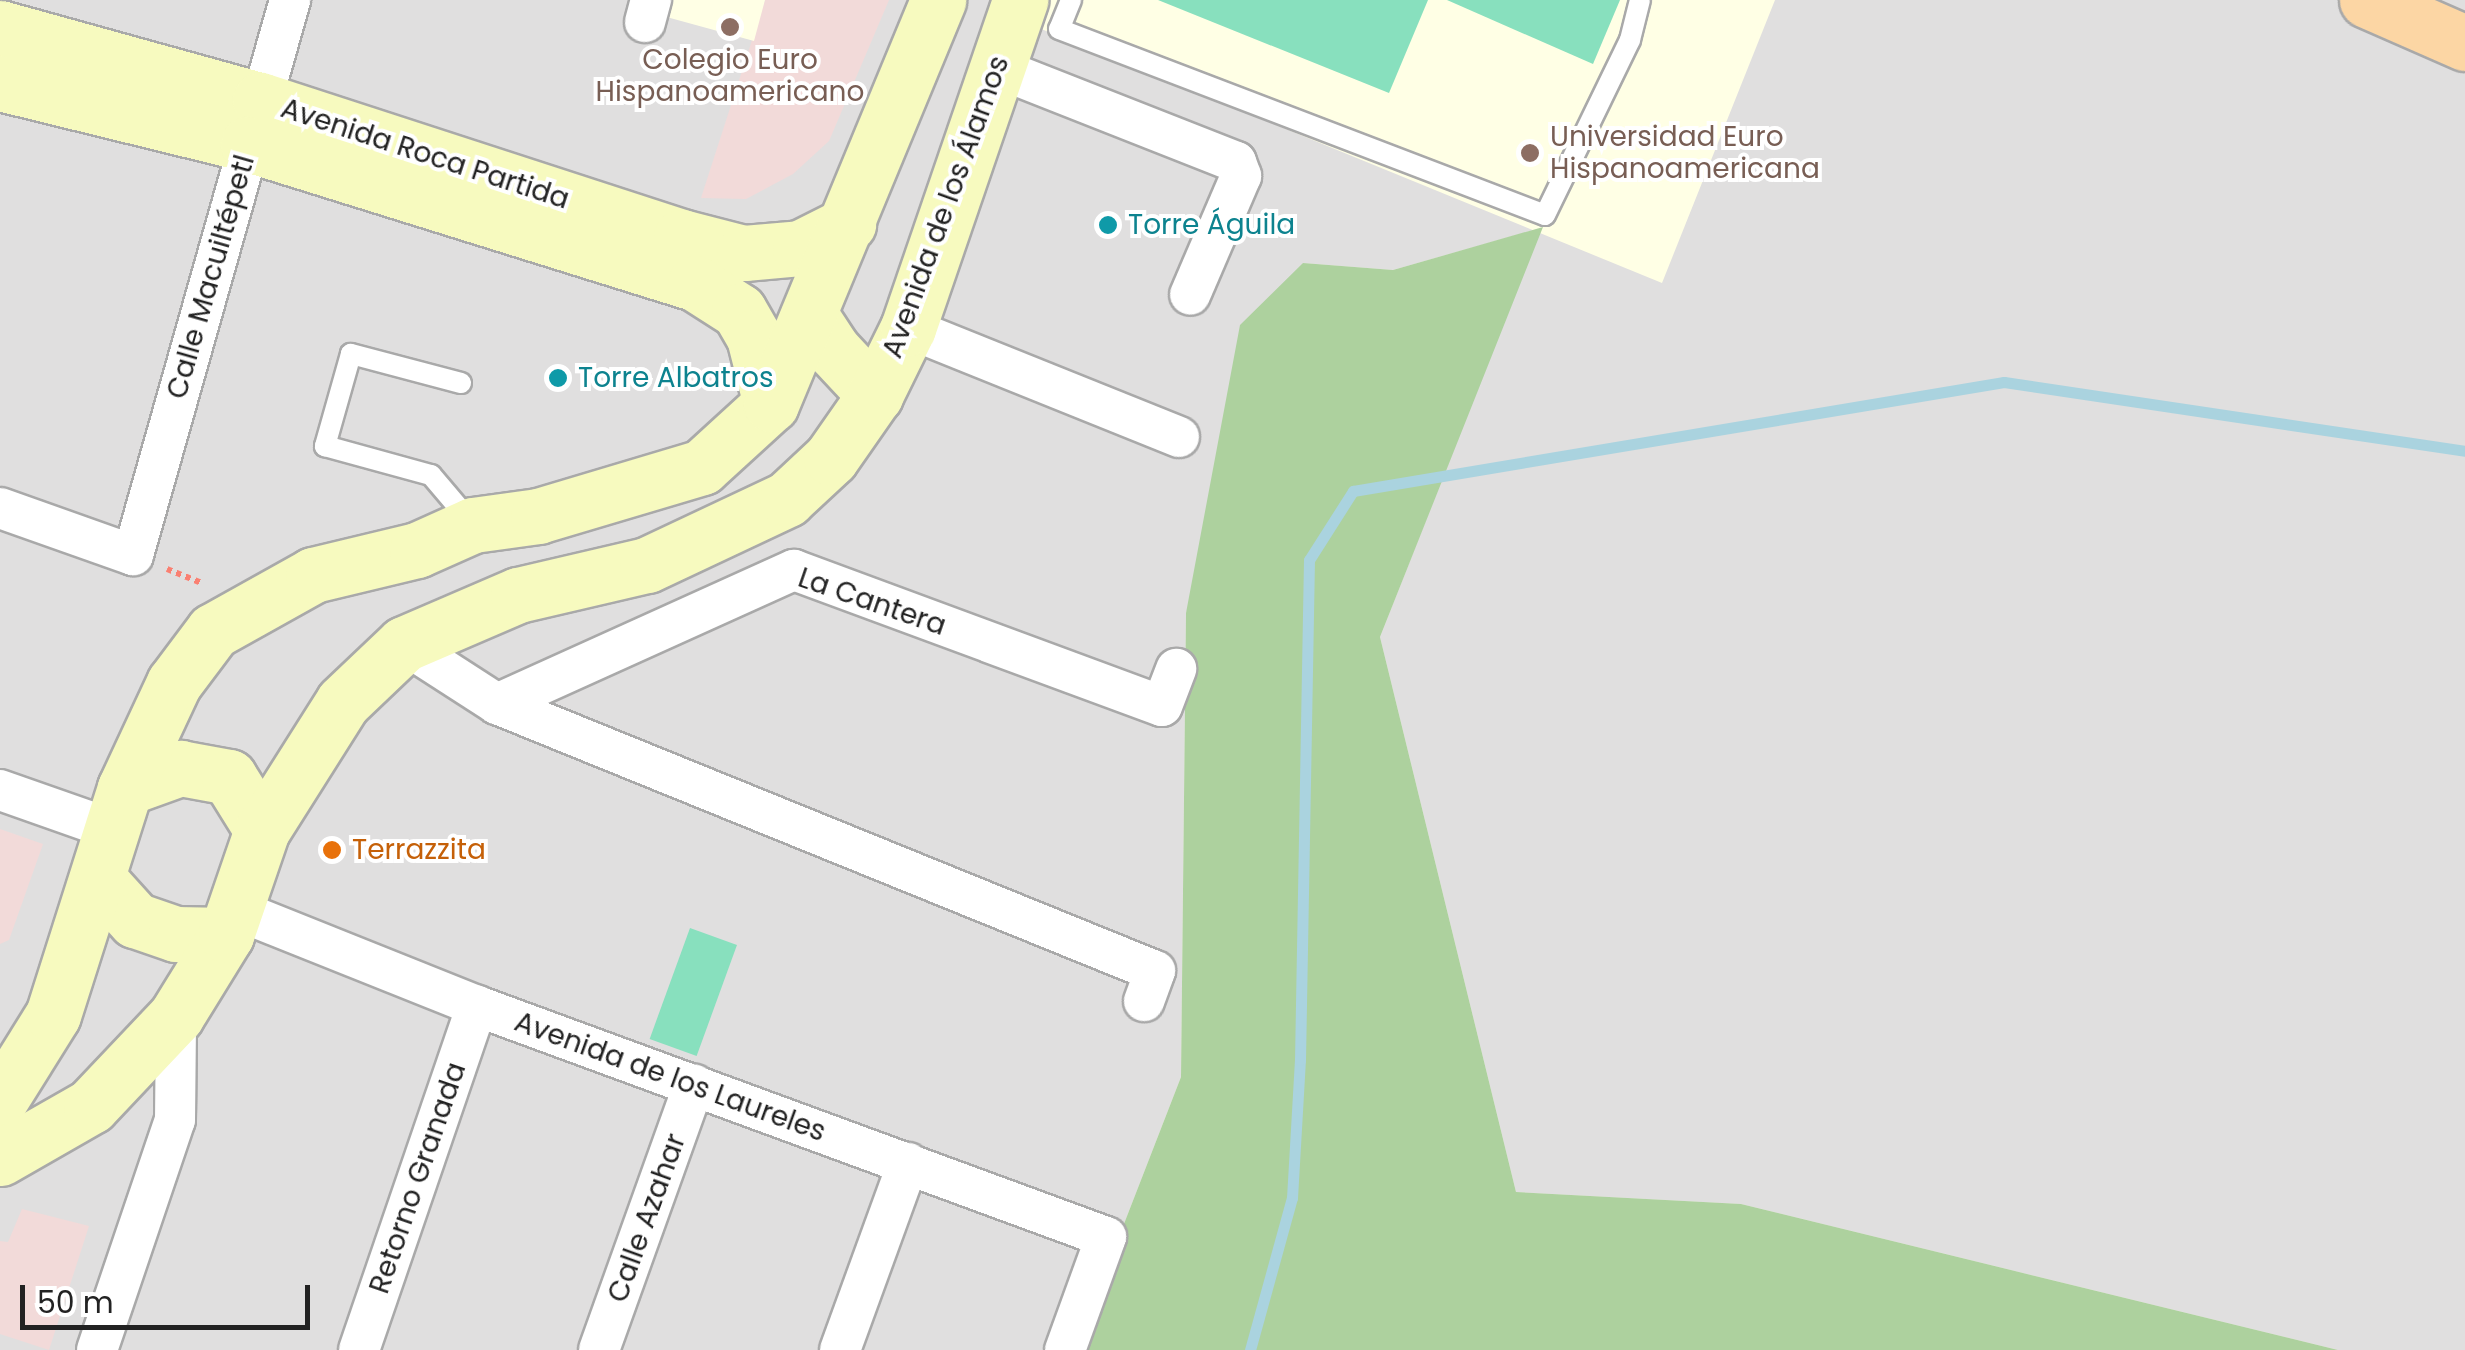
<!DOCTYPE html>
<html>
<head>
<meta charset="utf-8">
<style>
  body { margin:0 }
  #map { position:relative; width:2465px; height:1350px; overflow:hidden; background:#f2efe9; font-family:Poppins,sans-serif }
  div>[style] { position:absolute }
  .residential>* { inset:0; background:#e0dfdf }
  .commercial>* { inset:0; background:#f2dad9 }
  .education>* { inset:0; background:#ffffe5 }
  .forest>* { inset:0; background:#add19e }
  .pitch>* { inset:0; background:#88e0be; transform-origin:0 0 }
  .stream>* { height:11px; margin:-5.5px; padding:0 5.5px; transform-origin:5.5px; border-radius:5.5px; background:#aad3df }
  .path>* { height:6px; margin-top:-3px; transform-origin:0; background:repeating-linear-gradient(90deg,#fa8072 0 5px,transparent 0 10px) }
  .roads { filter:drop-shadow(2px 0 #a9a9a9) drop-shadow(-2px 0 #a9a9a9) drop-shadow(0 2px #a9a9a9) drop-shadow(0 -2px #a9a9a9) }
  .lane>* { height:20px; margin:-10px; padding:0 10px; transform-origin:10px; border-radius:10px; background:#fff }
  .street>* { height:40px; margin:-20px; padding:0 20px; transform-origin:20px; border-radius:20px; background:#fff }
  .secondary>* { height:55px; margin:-27.5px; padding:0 27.5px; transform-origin:27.5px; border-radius:27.5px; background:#f7fabf }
  .primary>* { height:55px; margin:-27.5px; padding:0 27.5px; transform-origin:27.5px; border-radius:27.5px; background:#fcd6a4 }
  .dots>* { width:28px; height:28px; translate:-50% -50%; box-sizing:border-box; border:5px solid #fff; border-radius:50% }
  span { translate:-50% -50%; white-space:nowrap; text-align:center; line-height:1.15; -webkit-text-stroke:8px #fff; paint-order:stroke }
  .education-label { font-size:28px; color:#785e54 }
  .left { translate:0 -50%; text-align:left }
  .street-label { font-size:28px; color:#222 }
  .culture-label { font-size:28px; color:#0d838f }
  .food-label { font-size:28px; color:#c56008 }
  .scale { position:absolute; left:20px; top:1285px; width:290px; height:45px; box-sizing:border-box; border:5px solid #222; border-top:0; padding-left:12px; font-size:30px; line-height:35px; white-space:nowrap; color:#222; -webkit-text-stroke:8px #fff; paint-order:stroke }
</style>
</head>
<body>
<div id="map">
  <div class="residential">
    <div style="clip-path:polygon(0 0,2465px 0,2465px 1350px,2338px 1350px,1741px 1204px,1516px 1192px,1380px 637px,1541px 228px,1393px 270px,1303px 263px,1186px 613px,1181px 1077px,1075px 1350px,0 1350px)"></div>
  </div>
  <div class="commercial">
    <div style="clip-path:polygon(765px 0,889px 0,829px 141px,793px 174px,746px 199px,701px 198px)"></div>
    <div style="clip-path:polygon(0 829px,43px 844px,9px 940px,0 944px)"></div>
    <div style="clip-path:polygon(22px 1209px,89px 1226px,49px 1350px,0 1334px,0 1241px,8px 1242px)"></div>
  </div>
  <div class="education">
    <div style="clip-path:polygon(656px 0,765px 0,754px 41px,652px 13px)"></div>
    <div style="clip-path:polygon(1039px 0,1775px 0,1662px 283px,1029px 24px)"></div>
  </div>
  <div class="forest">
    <div style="clip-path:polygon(1543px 227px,1380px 637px,1516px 1192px,1741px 1204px,2338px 1350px,1075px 1350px,1181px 1077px,1186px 613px,1240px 325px,1303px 263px,1393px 270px)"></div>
  </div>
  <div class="pitch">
    <div style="clip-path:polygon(1158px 0,1428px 0,1389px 93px)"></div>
    <div style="clip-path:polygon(1447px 0,1620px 0,1593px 64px)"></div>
    <div style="left:690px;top:928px;width:50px;height:118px;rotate:20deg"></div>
  </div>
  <div class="stream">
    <div style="left:1250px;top:1350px;width:158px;rotate:-74.6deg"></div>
    <div style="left:1292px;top:1198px;width:138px;rotate:-86.7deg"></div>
    <div style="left:1300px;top:1060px;width:500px;rotate:-88.97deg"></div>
    <div style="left:1309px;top:560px;width:82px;rotate:-57.5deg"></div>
    <div style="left:1353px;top:491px;width:660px;rotate:-9.51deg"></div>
    <div style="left:2004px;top:382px;width:466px;rotate:8.5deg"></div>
  </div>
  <div class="path">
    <div style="left:167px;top:569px;width:37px;rotate:22deg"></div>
  </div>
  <div class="roads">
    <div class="lane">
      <div style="left:1071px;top:0;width:31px;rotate:112deg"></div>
      <div style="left:1059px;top:29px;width:520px;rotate:20.94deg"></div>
      <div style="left:1545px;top:215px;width:195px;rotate:-64.1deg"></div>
      <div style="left:1630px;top:40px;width:41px;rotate:-76deg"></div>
      <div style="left:461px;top:383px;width:114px;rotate:-165.2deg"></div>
      <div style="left:351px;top:354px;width:96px;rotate:105.8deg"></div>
      <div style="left:325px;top:446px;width:110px;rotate:15.3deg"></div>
      <div style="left:431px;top:475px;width:60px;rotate:49.7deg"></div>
    </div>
    <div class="street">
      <div style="left:645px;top:22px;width:23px;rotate:-75deg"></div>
      <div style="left:995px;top:67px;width:259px;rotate:21.5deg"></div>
      <div style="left:1236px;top:162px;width:15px;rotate:70deg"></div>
      <div style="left:1241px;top:176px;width:129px;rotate:113.2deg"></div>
      <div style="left:908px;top:328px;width:292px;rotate:21.9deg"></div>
      <div style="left:0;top:508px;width:141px;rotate:19.5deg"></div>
      <div style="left:133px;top:555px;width:577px;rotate:-74.2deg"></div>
      <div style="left:404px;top:644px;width:111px;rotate:32.8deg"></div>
      <div style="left:497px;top:704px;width:710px;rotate:22.09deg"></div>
      <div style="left:1155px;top:971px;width:32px;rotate:110deg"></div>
      <div style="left:497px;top:704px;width:326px;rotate:-24.3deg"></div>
      <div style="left:794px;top:570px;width:392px;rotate:20.3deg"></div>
      <div style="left:1162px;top:706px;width:40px;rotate:-69deg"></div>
      <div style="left:0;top:790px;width:118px;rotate:19.4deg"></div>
      <div style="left:237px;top:910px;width:258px;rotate:21.8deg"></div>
      <div style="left:477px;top:1006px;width:670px;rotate:20.17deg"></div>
      <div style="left:1106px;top:1237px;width:120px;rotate:109.9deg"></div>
      <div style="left:97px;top:1350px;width:243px;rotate:-71.3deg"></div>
      <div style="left:175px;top:1120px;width:104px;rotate:-89.4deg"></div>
      <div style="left:359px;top:1350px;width:364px;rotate:-71.1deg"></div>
      <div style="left:599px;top:1350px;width:282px;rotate:-70.3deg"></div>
      <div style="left:840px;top:1350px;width:199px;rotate:-70deg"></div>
    </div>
    <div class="secondary">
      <div style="left:0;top:28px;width:270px;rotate:15.5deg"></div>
      <div style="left:260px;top:100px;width:443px;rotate:18deg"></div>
      <div style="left:681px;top:237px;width:65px;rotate:14.3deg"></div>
      <div style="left:744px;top:253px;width:56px;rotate:-5.1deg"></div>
      <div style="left:800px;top:248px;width:54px;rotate:-26.6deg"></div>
      <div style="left:0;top:83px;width:255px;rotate:13.8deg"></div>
      <div style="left:248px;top:144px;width:468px;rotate:17.3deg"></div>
      <div style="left:695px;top:283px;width:52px;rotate:32.5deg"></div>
      <div style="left:739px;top:311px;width:30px;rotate:60deg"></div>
      <div style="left:754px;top:337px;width:69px;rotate:75.8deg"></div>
      <div style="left:810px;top:315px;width:42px;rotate:56.7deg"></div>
      <div style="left:833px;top:350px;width:62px;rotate:47deg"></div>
      <div style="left:125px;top:788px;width:59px;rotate:-20deg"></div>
      <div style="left:180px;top:768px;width:50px;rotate:10.4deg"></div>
      <div style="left:229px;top:777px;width:62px;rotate:58.1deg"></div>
      <div style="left:97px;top:878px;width:57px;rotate:47.9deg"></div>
      <div style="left:135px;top:920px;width:43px;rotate:18.9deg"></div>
      <div style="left:176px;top:934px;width:50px;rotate:1.1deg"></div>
      <div style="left:0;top:1100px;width:100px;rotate:-58.1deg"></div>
      <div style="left:53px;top:1015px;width:238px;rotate:-72.4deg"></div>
      <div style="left:125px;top:788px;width:116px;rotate:-65deg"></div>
      <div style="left:174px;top:683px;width:65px;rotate:-53.1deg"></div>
      <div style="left:213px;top:631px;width:115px;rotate:-29.2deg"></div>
      <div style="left:313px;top:575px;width:107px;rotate:-13.5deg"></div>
      <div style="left:417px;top:550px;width:61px;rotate:-24.1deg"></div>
      <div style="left:473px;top:525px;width:66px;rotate:-7.9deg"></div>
      <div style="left:538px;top:516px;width:171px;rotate:-16.6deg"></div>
      <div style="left:702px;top:467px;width:93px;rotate:-42.4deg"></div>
      <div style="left:771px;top:404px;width:437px;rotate:-67.5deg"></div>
      <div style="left:0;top:1158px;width:105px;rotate:-29.7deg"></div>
      <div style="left:91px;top:1106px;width:124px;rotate:-46.6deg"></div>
      <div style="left:176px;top:1016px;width:95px;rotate:-58.3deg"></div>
      <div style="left:226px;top:935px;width:111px;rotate:-71.1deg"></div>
      <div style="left:262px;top:830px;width:151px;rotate:-57.7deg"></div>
      <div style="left:343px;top:702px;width:84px;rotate:-43.6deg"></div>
      <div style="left:404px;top:644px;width:124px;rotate:-23.3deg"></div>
      <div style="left:518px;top:595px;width:132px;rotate:-13.1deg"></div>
      <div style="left:647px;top:565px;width:155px;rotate:-25.2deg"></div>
      <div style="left:787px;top:499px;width:60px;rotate:-43deg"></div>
      <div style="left:831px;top:458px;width:77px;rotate:-55.1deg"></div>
      <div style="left:875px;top:395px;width:75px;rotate:-63.8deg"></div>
      <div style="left:908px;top:328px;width:347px;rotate:-71.1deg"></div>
    </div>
    <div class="primary">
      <div style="left:2367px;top:0;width:107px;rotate:23.7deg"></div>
    </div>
  </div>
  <div class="dots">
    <div style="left:730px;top:27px;background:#8d6e63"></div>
    <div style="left:1530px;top:153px;background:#8d6e63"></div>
    <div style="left:1108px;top:225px;background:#0f9aa8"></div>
    <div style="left:558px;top:378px;background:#0f9aa8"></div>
    <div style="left:332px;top:850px;background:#e8710a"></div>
  </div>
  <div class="education-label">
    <span style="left:730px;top:76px">Colegio Euro<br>Hispanoamericano</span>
    <span class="left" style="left:1550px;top:153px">Universidad Euro<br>Hispanoamericana</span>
  </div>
  <div class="street-label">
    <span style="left:425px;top:154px;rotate:18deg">Avenida Roca Partida</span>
    <span style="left:946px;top:207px;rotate:-70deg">Avenida de los Álamos</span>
    <span style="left:211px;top:277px;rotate:-74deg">Calle Macuiltépetl</span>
    <span style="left:872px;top:602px;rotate:19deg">La Cantera</span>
    <span style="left:670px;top:1077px;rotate:20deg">Avenida de los Laureles</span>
    <span style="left:418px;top:1178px;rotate:-71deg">Retorno Granada</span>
    <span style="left:647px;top:1218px;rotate:-70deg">Calle Azahar</span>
  </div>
  <div class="culture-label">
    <span class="left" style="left:1128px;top:225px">Torre Águila</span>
    <span class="left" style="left:578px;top:378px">Torre Albatros</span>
  </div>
  <div class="food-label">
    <span class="left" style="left:352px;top:850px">Terrazzita</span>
  </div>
  <div class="scale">50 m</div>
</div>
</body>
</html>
